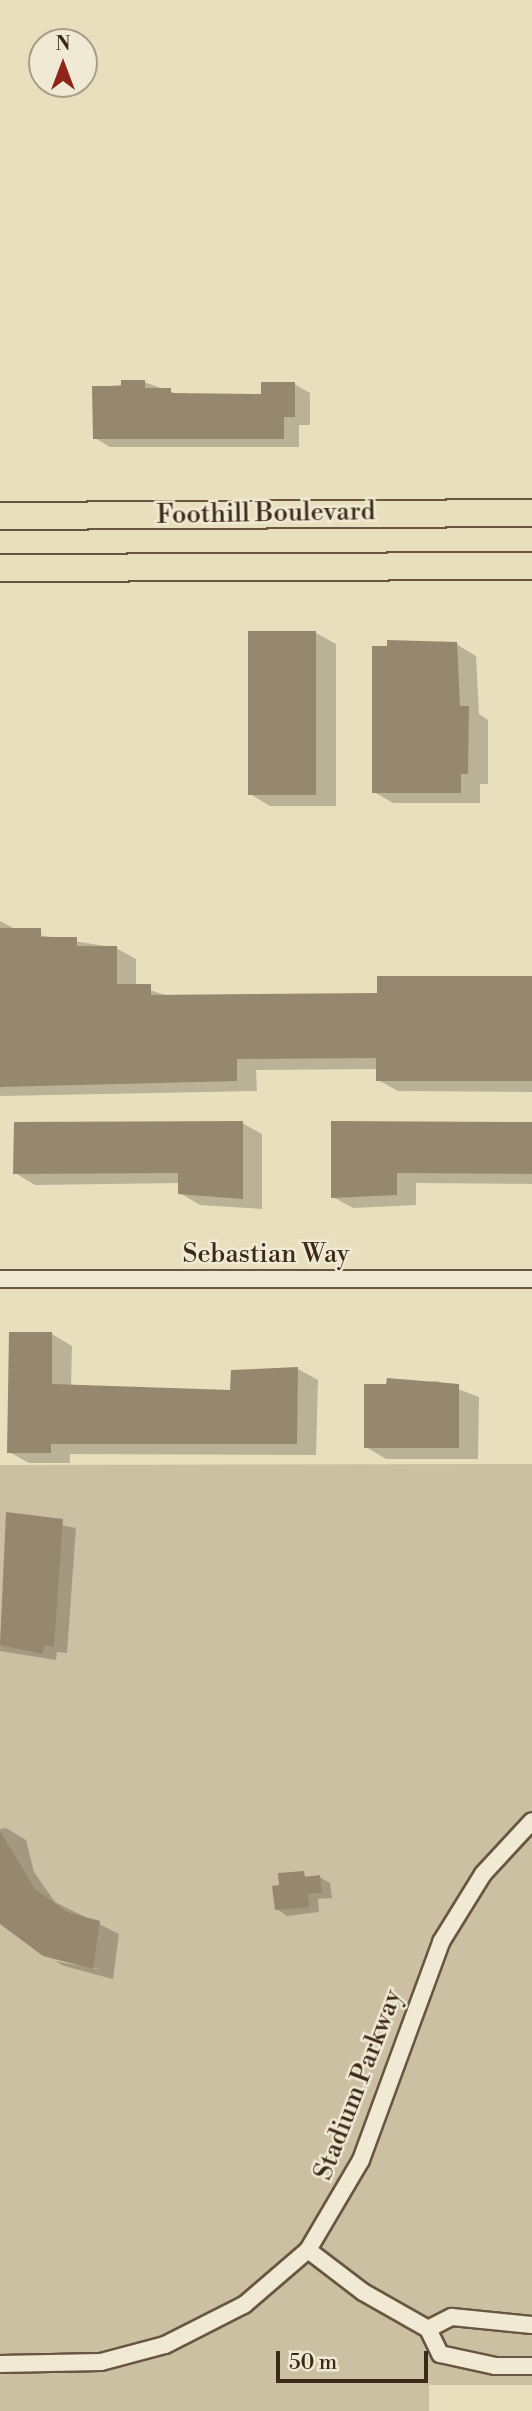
<!DOCTYPE html>
<html>
<head>
<meta charset="utf-8">
<style>
  body { margin:0 }
  #map { position:relative; width:532px; height:2411px; overflow:hidden; background:#e8dfbd; font-family:"Libre Bodoni",serif }
  div>[style] { position:absolute }
  .green>* { inset:0; background:#cbc0a1 }
  .shadow>* { inset:0; background:#0003 }
  .building>* { inset:0; background:#96886e; transform-origin:0 0 }
  .roads { filter:drop-shadow(2px 0 #685641) drop-shadow(-2px 0 #685641) drop-shadow(0 2px #685641) drop-shadow(0 -2px #685641) }
  .minor>* { height:16px; margin:-8px; padding:0 8px; transform-origin:8px; border-radius:8px; background:#f0ead4 }
  .primary>* { height:26px; margin:-13px; padding:0 13px; transform-origin:13px; border-radius:13px; background:#e8dfbd }
  span { translate:-50% -50%; white-space:nowrap; text-align:center; line-height:1.15; -webkit-text-stroke:5px #f0ead4; paint-order:stroke }
  .street-label { font-size:26px; color:#3d2918 }
  .north { position:absolute; left:28px; top:28px; width:70px; height:70px; box-sizing:border-box; background:#f0ead4; border:2px solid #a89d89; border-radius:50%; rotate:0deg; font-size:19px; font-weight:700; line-height:28px; text-align:center; color:#3d2918 }
  .north::after { content:''; display:block; margin:auto; width:24px; height:32px; background:#8f2418; clip-path:polygon(50% 0,100% 100%,50% 72%,0 100%) }
  .scale { position:absolute; left:276px; top:2351px; width:152px; height:32px; box-sizing:border-box; border:4px solid #3d2918; border-top:0; padding-left:9px; font-size:21px; line-height:24px; white-space:nowrap; color:#3d2918; -webkit-text-stroke:5px #f0ead4; paint-order:stroke }
</style>
</head>
<body>
<div id="map">
  <div class="green">
    <div style="clip-path:polygon(532px 1464px,532px 2385px,429px 2385px,429px 2411px,0 2411px,0 1465px)"></div>
  </div>
  <div class="shadow">
    <div style="clip-path:polygon(144px 382px,180px 395px,263px 396px,294px 384px,310px 393px,310px 425px,299px 425px,299px 447px,110px 447px,95px 438px,94px 388px)"></div>
    <div style="clip-path:polygon(316px 633px,336px 644px,336px 806px,270px 806px,250px 794px)"></div>
    <div style="clip-path:polygon(456px 644px,476px 656px,479px 714px,488px 720px,488px 784px,480px 784px,480px 803px,393px 803px,374px 792px)"></div>
    <div style="clip-path:polygon(0 921px,21px 932px,116px 948px,136px 959px,136px 986px,169px 996px,378px 995px,532px 978px,532px 1092px,398px 1091px,378px 1080px,378px 1069px,256px 1070px,257px 1091px,0 1096px)"></div>
    <div style="clip-path:polygon(242px 1123px,262px 1134px,262px 1209px,200px 1205px,180px 1193px,180px 1183px,35px 1185px,15px 1173px)"></div>
    <div style="clip-path:polygon(333px 1123px,532px 1123px,532px 1184px,416px 1183px,416px 1205px,353px 1208px,333px 1197px)"></div>
    <div style="clip-path:polygon(52px 1334px,72px 1346px,71px 1387px,232px 1392px,298px 1369px,318px 1380px,316px 1455px,70px 1454px,70px 1463px,29px 1463px,9px 1452px)"></div>
    <div style="clip-path:polygon(437px 1381px,479px 1397px,478px 1459px,386px 1459px,366px 1447px,366px 1386px)"></div>
    <div style="clip-path:polygon(7px 1514px,76px 1528px,67px 1653px,57px 1652px,56px 1660px,0 1651px)"></div>
    <div style="clip-path:polygon(6px 1828px,26px 1840px,34px 1872px,55px 1902px,119px 1934px,113px 1979px,64px 1966px,55px 1961px,102px 1970px,44px 1954px,0 1922px,0 1829px)"></div>
    <div style="clip-path:polygon(280px 1875px,319px 1877px,330px 1883px,332px 1898px,318px 1899px,319px 1912px,287px 1916px,277px 1909px)"></div>
  </div>
  <div class="building">
    <div style="clip-path:polygon(121px 380px,145px 380px,145px 388px,171px 388px,171px 393px,261px 394px,261px 382px,295px 382px,295px 417px,284px 417px,284px 439px,93px 439px,92px 386px,121px 386px)"></div>
    <div style="left:248px;top:631px;width:68px;height:164px"></div>
    <div style="clip-path:polygon(387px 640px,457px 642px,460px 706px,469px 706px,468px 774px,461px 774px,461px 793px,372px 793px,372px 646px,387px 646px)"></div>
    <div style="clip-path:polygon(0 928px,41px 928px,41px 937px,77px 937px,77px 946px,117px 946px,117px 984px,151px 984px,151px 995px,377px 993px,377px 976px,532px 976px,532px 1081px,376px 1081px,376px 1058px,237px 1059px,237px 1081px,0 1087px)"></div>
    <div style="clip-path:polygon(243px 1121px,243px 1199px,178px 1194px,178px 1173px,13px 1174px,14px 1122px)"></div>
    <div style="clip-path:polygon(331px 1121px,532px 1122px,532px 1174px,397px 1173px,397px 1195px,331px 1198px)"></div>
    <div style="clip-path:polygon(9px 1332px,52px 1332px,52px 1384px,230px 1390px,231px 1370px,298px 1367px,297px 1444px,51px 1444px,51px 1453px,7px 1453px)"></div>
    <div style="clip-path:polygon(387px 1378px,459px 1384px,459px 1448px,364px 1448px,364px 1384px,386px 1384px)"></div>
    <div style="clip-path:polygon(6px 1512px,63px 1519px,54px 1647px,44px 1645px,43px 1654px,0 1645px)"></div>
    <div style="clip-path:polygon(0 1831px,35px 1889px,67px 1912px,100px 1921px,93px 1969px,43px 1956px,0 1924px)"></div>
    <div style="clip-path:polygon(304px 1871px,305px 1877px,320px 1875px,322px 1893px,308px 1894px,309px 1907px,275px 1910px,272px 1886px,279px 1885px,278px 1873px)"></div>
  </div>
  <div class="roads">
    <div class="minor">
      <div style="left:0;top:1279px;width:532px"></div>
      <div style="left:308px;top:2250px;width:69px;rotate:37.4deg"></div>
      <div style="left:363px;top:2292px;width:75px;rotate:29.6deg"></div>
      <div style="left:428px;top:2329px;width:28px;rotate:64deg"></div>
      <div style="left:440px;top:2354px;width:56px;rotate:12.3deg"></div>
      <div style="left:495px;top:2366px;width:37px"></div>
      <div style="left:428px;top:2329px;width:27px;rotate:-27deg"></div>
      <div style="left:452px;top:2317px;width:80px;rotate:5.7deg"></div>
      <div style="left:0;top:2364px;width:101px;rotate:-1.1deg"></div>
      <div style="left:101px;top:2362px;width:66px;rotate:-14.9deg"></div>
      <div style="left:165px;top:2345px;width:89px;rotate:-26.9deg"></div>
      <div style="left:244px;top:2305px;width:84px;rotate:-40.7deg"></div>
      <div style="left:308px;top:2250px;width:104px;rotate:-59.5deg"></div>
      <div style="left:361px;top:2160px;width:232px;rotate:-69.8deg"></div>
      <div style="left:441px;top:1942px;width:80px;rotate:-58.3deg"></div>
      <div style="left:483px;top:1874px;width:72px;rotate:-47.2deg"></div>
    </div>
    <div class="primary">
      <div style="left:0;top:516px;width:532px;rotate:-0.32deg"></div>
      <div style="left:0;top:568px;width:532px;rotate:-0.22deg"></div>
    </div>
  </div>
  <div class="street-label">
    <span style="left:266px;top:514px;rotate:-1deg">Foothill Boulevard</span>
    <span style="left:266px;top:1255px">Sebastian Way</span>
    <span style="left:359px;top:2085px;rotate:-69deg">Stadium Parkway</span>
  </div>
  <div class="north">N</div>
  <div class="scale">50 m</div>
</div>
</body>
</html>
